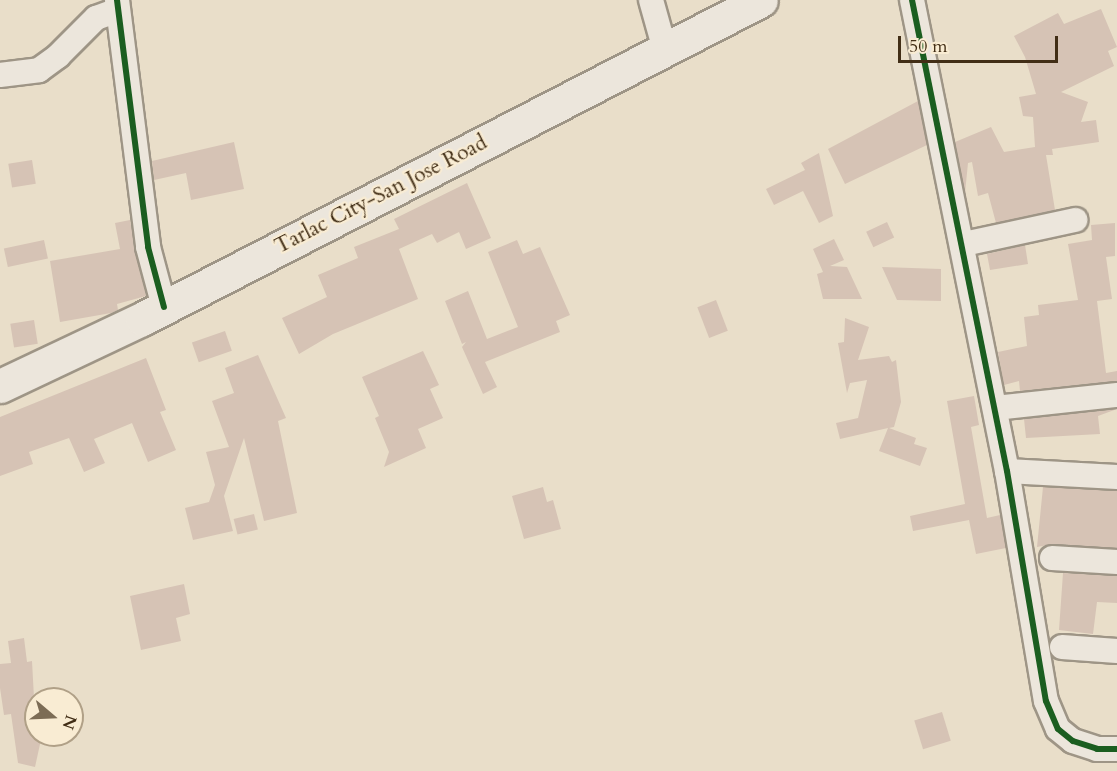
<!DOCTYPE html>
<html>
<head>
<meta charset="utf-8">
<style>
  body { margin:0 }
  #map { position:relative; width:1117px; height:771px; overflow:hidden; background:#e9dec9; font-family:Cardo,serif }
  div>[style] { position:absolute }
  .building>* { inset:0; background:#d6c3b5; transform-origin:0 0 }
  .roads { filter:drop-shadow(2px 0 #9e9586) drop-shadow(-2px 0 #9e9586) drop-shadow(0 2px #9e9586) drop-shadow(0 -2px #9e9586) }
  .street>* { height:24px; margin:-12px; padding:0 12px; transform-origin:12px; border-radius:12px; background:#ece6dc }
  .secondary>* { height:33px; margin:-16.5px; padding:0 16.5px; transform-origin:16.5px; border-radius:16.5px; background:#ece6dc }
  .cycleway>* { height:6px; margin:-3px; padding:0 3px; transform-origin:3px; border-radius:3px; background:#1b5e20 }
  span { translate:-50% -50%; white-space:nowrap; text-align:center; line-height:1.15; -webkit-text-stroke:4.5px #f9ecd3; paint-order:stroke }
  .street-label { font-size:21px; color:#422e16 }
  .north { position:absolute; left:24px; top:687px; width:60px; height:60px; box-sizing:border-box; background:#f9ecd3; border:2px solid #b0a087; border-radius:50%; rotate:109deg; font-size:16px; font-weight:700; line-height:24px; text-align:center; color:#422e16 }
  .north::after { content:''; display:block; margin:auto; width:21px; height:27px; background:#7c6c55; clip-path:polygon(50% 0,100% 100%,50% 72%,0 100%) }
  .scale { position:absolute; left:898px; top:36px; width:160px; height:27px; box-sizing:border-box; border:3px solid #422e16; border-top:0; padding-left:8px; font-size:18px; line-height:21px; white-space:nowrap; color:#422e16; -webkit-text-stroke:4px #f9ecd3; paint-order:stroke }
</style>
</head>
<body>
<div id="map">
  <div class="building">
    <div style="clip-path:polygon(1101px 9px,1117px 47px,1108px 51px,1114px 66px,1061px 92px,1088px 102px,1081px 122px,1096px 120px,1099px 142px,1052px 149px,1053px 155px,1046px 155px,1055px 210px,996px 223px,988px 193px,978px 196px,972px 162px,968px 163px,965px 193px,955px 142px,991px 127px,1004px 152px,1035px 147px,1033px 117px,1023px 116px,1019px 97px,1036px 94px,1025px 57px,1014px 36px,1058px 13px,1064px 24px)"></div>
    <div style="clip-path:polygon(918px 101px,927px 145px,845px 184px,828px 149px)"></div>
    <div style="clip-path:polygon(234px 142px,244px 189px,191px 200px,186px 173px,154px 180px,152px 161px)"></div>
    <div style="clip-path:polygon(819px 153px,833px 216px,819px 223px,803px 191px,774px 205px,766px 189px,805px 170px,801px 163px)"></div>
    <div style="left:32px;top:160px;width:24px;height:24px;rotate:81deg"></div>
    <div style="clip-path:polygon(467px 183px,491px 238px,466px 249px,459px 232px,437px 243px,432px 234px,399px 249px,418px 299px,333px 334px,299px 354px,282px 318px,327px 297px,318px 275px,358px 258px,354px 247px,399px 229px,394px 219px)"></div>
    <div style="clip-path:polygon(130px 220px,146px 296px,117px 304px,118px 310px,111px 313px,60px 322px,50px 261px,120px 249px,115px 223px)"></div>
    <div style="left:887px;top:222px;width:17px;height:23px;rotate:65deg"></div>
    <div style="clip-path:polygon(1115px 223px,1115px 256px,1106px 257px,1112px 299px,1097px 301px,1106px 373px,1117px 371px,1117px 381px,1020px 391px,1019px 381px,1004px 385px,998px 352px,1027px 346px,1024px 317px,1039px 315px,1038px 305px,1078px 300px,1068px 244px,1092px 240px,1091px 225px)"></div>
    <div style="clip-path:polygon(834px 239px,844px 260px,830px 266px,847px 267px,862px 299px,823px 299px,817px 274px,823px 272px,813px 249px)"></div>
    <div style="left:44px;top:240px;width:19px;height:41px;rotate:78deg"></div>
    <div style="clip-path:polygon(517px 240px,523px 254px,540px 247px,570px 315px,556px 321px,560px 332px,485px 362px,497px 387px,483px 394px,462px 347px,466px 342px,462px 344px,445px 301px,468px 291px,487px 339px,518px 327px,488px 252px)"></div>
    <div style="clip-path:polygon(1025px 245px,1028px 264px,990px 270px,987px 254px)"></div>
    <div style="clip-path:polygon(882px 267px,941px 269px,941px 301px,897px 300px)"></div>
    <div style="left:716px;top:300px;width:33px;height:20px;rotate:69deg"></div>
    <div style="clip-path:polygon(845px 318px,869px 327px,858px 360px,889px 356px,892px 362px,896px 360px,901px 402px,894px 427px,889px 428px,916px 438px,914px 444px,927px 448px,920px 466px,879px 451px,888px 428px,840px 439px,836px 423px,858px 418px,867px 380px,850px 383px,847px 393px,838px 343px,844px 342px)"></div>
    <div style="left:34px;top:320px;width:24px;height:24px;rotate:81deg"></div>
    <div style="left:225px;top:331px;width:21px;height:35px;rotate:71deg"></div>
    <div style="clip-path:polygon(423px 351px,439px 385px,430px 389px,443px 418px,418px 429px,426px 448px,384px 467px,389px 452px,375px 418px,379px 416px,362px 377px)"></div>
    <div style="clip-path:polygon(258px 355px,286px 418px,278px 421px,297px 513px,264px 521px,244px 438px,224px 496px,233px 531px,193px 540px,185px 508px,209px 502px,215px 485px,206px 452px,229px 447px,212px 401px,234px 393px,225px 368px)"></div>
    <div style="clip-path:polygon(146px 358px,166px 410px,160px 412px,176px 450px,148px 462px,132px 423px,94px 439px,105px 463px,84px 472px,69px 438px,29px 452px,33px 464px,0 476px,0 417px)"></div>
    <div style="clip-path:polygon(974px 396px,979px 425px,971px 427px,987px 518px,1000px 515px,1006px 548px,976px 554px,969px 520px,913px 531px,910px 516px,965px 504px,947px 401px)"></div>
    <div style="clip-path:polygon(1117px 409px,1098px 416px,1100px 434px,1026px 438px,1024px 419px)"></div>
    <div style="clip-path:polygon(543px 487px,547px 502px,553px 500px,561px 529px,524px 539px,512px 496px)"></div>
    <div style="clip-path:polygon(1043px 487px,1117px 491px,1117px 548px,1053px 544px,1037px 547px)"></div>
    <div style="left:254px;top:514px;width:16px;height:21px;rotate:76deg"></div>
    <div style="clip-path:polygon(1063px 573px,1117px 576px,1117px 603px,1097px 602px,1093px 634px,1059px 630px)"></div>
    <div style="clip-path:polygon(184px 584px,190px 614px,176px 618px,181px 641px,141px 650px,130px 596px)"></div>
    <div style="clip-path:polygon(24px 638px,27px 662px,32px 661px,36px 735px,42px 735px,35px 767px,18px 763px,11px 714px,4px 715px,0 688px,0 664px,11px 663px,8px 641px)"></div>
    <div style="left:942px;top:712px;width:30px;height:29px;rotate:73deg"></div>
  </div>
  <div class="roads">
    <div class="street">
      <div style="left:117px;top:0;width:249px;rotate:82.8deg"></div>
      <div style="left:148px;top:247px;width:62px;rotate:75.1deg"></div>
      <div style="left:651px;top:0;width:52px;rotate:74.4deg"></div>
      <div style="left:912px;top:0;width:480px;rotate:78.6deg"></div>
      <div style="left:1007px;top:471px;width:233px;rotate:80.4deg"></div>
      <div style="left:1046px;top:701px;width:30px;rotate:67deg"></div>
      <div style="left:1058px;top:729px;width:19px;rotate:39deg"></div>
      <div style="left:1073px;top:741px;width:25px;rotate:18deg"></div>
      <div style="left:1097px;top:749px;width:20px"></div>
      <div style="left:0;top:75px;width:39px;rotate:-7deg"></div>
      <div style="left:39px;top:70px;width:24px;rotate:-36deg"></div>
      <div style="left:58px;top:56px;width:54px;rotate:-45deg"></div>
      <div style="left:96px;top:18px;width:23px;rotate:-20deg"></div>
      <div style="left:964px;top:244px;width:114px;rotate:-12.2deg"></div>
      <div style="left:995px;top:408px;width:123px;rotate:-6.1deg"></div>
      <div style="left:1007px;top:471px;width:110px;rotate:3.1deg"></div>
      <div style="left:1052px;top:558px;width:65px;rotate:3.5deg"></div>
      <div style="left:1062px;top:647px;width:55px;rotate:4.2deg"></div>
    </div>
    <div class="secondary">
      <div style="left:0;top:386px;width:157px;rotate:-25.3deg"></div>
      <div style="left:142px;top:319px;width:696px;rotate:-27.26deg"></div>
    </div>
  </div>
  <div class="cycleway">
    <div style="left:117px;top:0;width:249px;rotate:82.8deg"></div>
    <div style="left:148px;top:247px;width:62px;rotate:75.1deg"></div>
    <div style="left:912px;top:0;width:480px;rotate:78.6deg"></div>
    <div style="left:1007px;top:471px;width:233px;rotate:80.4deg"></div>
    <div style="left:1046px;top:701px;width:30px;rotate:67deg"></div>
    <div style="left:1058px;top:729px;width:19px;rotate:39deg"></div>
    <div style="left:1073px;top:741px;width:25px;rotate:18deg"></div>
    <div style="left:1097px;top:749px;width:20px"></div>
  </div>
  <div class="street-label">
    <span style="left:381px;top:195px;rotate:-27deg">Tarlac City-San Jose Road</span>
  </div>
  <div class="north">N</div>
  <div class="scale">50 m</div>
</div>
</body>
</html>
